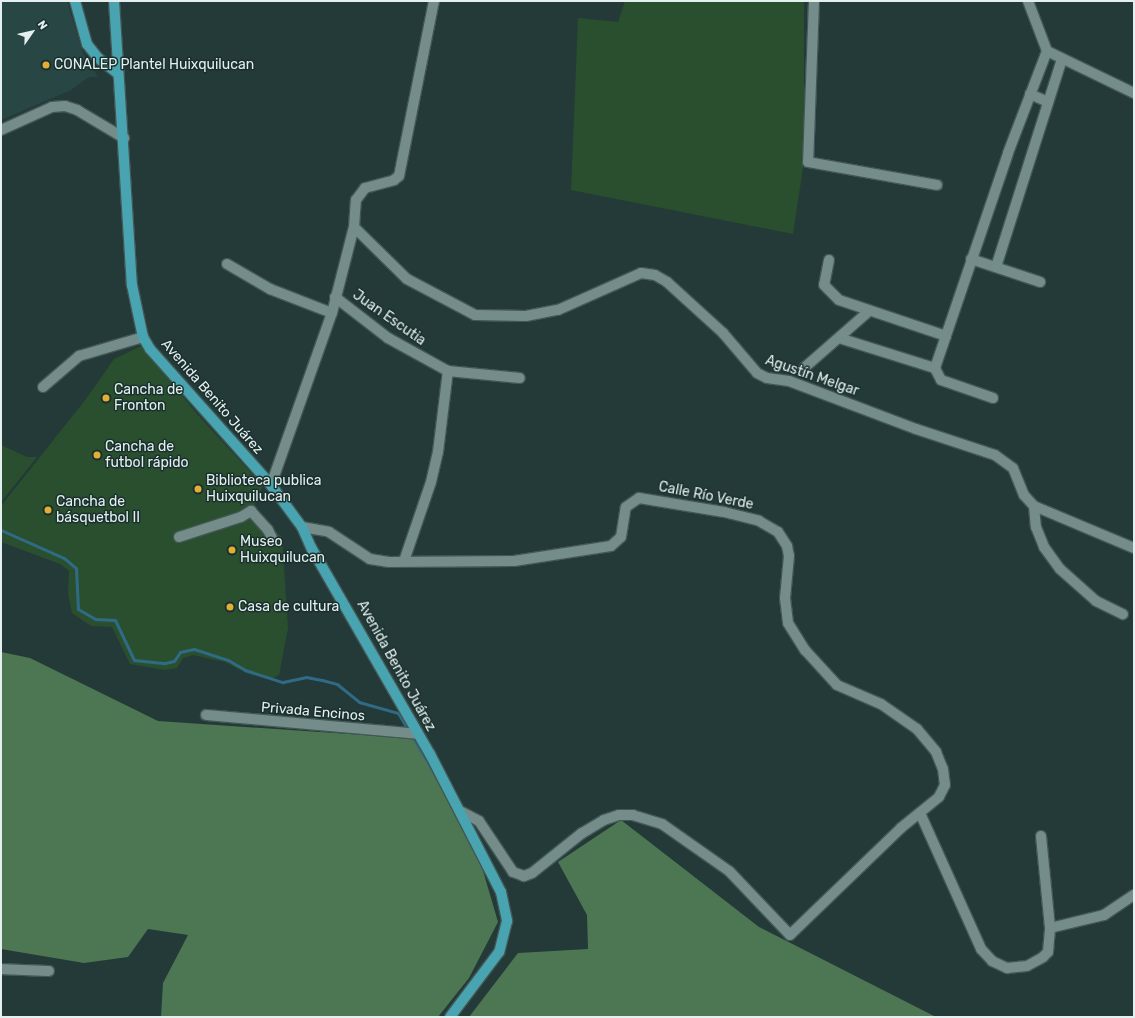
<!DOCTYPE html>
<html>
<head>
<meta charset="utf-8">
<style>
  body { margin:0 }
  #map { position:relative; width:1135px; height:1018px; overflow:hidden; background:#243a38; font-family:Rubik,sans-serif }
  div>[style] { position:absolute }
  .built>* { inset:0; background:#274644 }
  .green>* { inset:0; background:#2a4f2f }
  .forest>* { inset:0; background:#4c7752 }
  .stream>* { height:3px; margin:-1.5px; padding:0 1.5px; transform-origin:1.5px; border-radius:1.5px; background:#2f6b87 }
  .roads { filter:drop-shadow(1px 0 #435755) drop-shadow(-1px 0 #435755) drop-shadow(0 1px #435755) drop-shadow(0 -1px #435755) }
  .minor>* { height:10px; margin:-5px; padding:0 5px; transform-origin:5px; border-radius:5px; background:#748c8a }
  .major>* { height:10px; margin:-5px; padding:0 5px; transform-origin:5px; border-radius:5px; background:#48a4b0 }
  .dots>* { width:11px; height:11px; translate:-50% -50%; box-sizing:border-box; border:2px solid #1a302e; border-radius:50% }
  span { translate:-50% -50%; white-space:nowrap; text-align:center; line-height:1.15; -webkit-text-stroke:3px #1a302e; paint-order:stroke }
  .poi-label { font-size:14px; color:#e3f0ef }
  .left { translate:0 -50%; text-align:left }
  .street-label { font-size:14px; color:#e3f0ef }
  .frame { position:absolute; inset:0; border:2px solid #e3f0ef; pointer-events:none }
  .north { position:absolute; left:12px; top:12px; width:40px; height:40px; -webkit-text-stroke:3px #1a302e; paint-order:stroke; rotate:56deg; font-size:11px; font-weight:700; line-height:16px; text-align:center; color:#e3f0ef }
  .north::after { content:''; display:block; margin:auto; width:14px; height:18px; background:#e3f0ef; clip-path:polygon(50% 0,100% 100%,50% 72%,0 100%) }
</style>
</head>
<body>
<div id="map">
  <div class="built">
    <div style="clip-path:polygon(1px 1px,67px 1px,83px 53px,98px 77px,89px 77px,71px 90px,1px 120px)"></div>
  </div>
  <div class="green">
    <div style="clip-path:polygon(625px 1px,804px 1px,804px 161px,793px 234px,571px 190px,578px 18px,618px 22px)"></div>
    <div style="clip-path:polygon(141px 346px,197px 414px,263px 486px,255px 502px,255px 512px,282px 537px,288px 628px,279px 675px,270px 680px,246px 673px,225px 662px,193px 655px,183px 658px,177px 668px,165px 670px,130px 664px,112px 627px,91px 626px,72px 613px,68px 593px,69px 571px,60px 564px,1px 542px,1px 506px,86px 399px,114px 359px)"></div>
    <div style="clip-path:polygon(1px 445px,27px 457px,37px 457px,1px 502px)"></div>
  </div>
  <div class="forest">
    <div style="clip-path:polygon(1px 652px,30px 658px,158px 721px,422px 739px,479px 857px,498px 922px,469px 978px,438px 1017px,161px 1017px,163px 983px,188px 935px,148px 929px,128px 957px,84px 963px,1px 949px)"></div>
    <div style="clip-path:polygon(621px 820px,759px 927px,936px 1017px,469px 1017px,518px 953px,588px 949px,587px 915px,558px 862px)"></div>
  </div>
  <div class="stream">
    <div style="left:1px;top:530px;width:69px;rotate:24deg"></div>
    <div style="left:64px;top:558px;width:16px;rotate:40deg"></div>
    <div style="left:76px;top:568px;width:41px;rotate:87.2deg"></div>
    <div style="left:78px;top:609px;width:20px;rotate:30deg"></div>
    <div style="left:95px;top:619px;width:20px;rotate:3deg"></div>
    <div style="left:115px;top:620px;width:44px;rotate:64.6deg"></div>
    <div style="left:134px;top:660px;width:31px;rotate:6deg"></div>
    <div style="left:165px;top:663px;width:9px;rotate:-13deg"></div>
    <div style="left:174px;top:661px;width:11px;rotate:-56deg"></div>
    <div style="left:180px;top:652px;width:14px;rotate:-12deg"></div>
    <div style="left:194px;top:649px;width:36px;rotate:18deg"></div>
    <div style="left:228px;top:660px;width:20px;rotate:30deg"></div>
    <div style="left:245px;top:670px;width:40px;rotate:18deg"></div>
    <div style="left:283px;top:682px;width:24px;rotate:-12deg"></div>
    <div style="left:306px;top:677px;width:16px;rotate:11deg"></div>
    <div style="left:322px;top:680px;width:16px;rotate:15deg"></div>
    <div style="left:337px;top:684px;width:28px;rotate:39deg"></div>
    <div style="left:359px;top:702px;width:41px;rotate:15.8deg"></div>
    <div style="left:398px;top:713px;width:21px;rotate:59deg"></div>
    <div style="left:412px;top:736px;width:55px;rotate:59.2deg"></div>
  </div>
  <div class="roads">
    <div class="minor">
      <div style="left:814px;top:1px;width:161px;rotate:92.1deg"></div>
      <div style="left:808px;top:162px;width:131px;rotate:10.1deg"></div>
      <div style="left:1028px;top:1px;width:53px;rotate:69.2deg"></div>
      <div style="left:1047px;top:51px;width:97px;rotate:25.8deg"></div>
      <div style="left:1030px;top:94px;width:20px;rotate:24deg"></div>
      <div style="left:1px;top:130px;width:56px;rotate:-24.3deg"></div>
      <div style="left:52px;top:107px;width:13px;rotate:-4deg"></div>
      <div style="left:65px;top:106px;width:13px;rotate:18deg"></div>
      <div style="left:77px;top:110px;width:55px;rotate:30.8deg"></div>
      <div style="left:354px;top:227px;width:74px;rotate:44.5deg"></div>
      <div style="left:407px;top:279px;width:77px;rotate:27.9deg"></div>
      <div style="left:475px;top:315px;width:51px;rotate:1.1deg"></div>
      <div style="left:526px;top:316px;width:33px;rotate:-11deg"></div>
      <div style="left:558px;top:310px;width:91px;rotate:-24deg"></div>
      <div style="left:641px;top:273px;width:14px;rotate:8deg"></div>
      <div style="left:655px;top:275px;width:14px;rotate:30deg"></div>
      <div style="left:667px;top:282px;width:76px;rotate:42.3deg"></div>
      <div style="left:723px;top:333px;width:52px;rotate:49.6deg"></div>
      <div style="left:757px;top:373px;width:11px;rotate:27deg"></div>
      <div style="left:767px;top:378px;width:22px;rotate:8deg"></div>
      <div style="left:789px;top:381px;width:136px;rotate:20.7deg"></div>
      <div style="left:916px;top:429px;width:83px;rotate:18.2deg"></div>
      <div style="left:995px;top:455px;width:22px;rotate:36deg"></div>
      <div style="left:1013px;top:468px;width:29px;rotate:68deg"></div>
      <div style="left:1024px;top:495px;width:15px;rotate:48deg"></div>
      <div style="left:1034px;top:506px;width:108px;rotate:22.8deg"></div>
      <div style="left:971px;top:259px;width:73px;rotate:18.4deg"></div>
      <div style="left:829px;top:260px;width:25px;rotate:101deg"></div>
      <div style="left:824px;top:285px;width:21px;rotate:45deg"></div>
      <div style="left:839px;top:300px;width:113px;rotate:18.6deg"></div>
      <div style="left:227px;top:264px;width:50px;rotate:30.2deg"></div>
      <div style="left:270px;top:289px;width:66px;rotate:21.2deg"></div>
      <div style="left:996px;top:267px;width:218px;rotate:-72.4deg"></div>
      <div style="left:335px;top:297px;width:67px;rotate:37.7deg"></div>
      <div style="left:388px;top:338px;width:68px;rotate:28.8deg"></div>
      <div style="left:448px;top:371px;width:72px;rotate:5.6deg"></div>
      <div style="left:839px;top:338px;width:101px;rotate:17.4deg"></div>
      <div style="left:804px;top:368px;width:85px;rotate:-41.2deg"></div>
      <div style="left:43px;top:387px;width:48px;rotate:-40.7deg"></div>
      <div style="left:79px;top:356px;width:67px;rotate:-16.5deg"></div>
      <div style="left:993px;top:398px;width:55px;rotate:-160.9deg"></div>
      <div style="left:941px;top:380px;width:13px;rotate:-117deg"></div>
      <div style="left:935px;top:368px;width:227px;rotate:-71.2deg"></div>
      <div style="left:1008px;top:153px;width:109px;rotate:-69.1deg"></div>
      <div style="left:271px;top:485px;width:182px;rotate:-70.5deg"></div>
      <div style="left:332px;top:313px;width:89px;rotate:-75.7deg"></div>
      <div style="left:354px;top:227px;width:27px;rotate:-86deg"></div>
      <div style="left:356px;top:200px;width:15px;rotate:-53deg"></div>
      <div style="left:365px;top:188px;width:30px;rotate:-15deg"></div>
      <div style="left:394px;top:180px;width:6px;rotate:-39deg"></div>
      <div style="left:399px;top:176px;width:178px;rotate:-78.7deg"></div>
      <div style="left:1034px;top:506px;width:21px;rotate:85deg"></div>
      <div style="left:1036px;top:527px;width:22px;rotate:68deg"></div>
      <div style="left:1044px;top:547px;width:27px;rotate:54deg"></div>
      <div style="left:1060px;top:569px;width:48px;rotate:41.6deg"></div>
      <div style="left:1096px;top:601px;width:30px;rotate:26deg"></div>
      <div style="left:302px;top:527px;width:27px;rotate:10deg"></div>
      <div style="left:329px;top:532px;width:49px;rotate:33.4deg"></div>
      <div style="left:370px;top:559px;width:19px;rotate:9deg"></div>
      <div style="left:389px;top:562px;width:125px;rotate:-0.5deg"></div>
      <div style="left:514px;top:561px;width:98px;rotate:-8.8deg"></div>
      <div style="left:611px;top:546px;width:13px;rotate:-42deg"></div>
      <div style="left:621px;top:537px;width:30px;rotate:-81deg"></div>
      <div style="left:626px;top:507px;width:16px;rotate:-35deg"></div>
      <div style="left:639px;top:498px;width:86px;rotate:9.4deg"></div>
      <div style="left:724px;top:512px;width:36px;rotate:14deg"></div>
      <div style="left:759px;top:521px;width:22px;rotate:30deg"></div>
      <div style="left:778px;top:532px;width:17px;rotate:57deg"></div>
      <div style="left:787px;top:546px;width:10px;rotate:79deg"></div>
      <div style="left:789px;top:556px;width:42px;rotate:95.4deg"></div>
      <div style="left:785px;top:598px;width:25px;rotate:83deg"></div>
      <div style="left:788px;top:623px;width:32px;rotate:58deg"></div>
      <div style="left:805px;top:650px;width:47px;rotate:47.6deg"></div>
      <div style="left:837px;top:685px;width:48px;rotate:23.4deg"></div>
      <div style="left:881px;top:704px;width:44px;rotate:34.8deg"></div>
      <div style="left:917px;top:729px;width:30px;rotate:50deg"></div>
      <div style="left:936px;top:752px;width:18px;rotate:68deg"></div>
      <div style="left:943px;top:769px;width:16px;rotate:83deg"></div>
      <div style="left:945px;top:785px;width:13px;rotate:117deg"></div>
      <div style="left:939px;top:797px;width:49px;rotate:140.8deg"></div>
      <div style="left:901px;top:828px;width:154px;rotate:136.1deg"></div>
      <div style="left:790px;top:935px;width:88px;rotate:-133.6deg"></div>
      <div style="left:729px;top:871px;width:82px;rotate:-145deg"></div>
      <div style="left:662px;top:824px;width:30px;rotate:-163deg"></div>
      <div style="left:633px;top:815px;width:14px;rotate:180deg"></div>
      <div style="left:619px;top:815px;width:16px;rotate:162deg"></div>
      <div style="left:604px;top:820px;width:26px;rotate:149deg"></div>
      <div style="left:582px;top:833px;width:64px;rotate:141.3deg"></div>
      <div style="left:532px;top:873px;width:9px;rotate:159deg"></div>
      <div style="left:524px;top:876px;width:12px;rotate:-160deg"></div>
      <div style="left:513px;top:872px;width:61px;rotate:-123.7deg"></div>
      <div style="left:479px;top:821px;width:19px;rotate:-152deg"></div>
      <div style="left:179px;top:537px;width:65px;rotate:-17.9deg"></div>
      <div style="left:241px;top:517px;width:12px;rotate:-31deg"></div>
      <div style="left:251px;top:511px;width:25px;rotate:48deg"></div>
      <div style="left:268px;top:530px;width:9px;rotate:63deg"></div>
      <div style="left:404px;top:561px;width:83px;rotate:-71.1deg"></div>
      <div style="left:431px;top:482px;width:31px;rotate:-77deg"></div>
      <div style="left:438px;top:452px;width:82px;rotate:-83deg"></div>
      <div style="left:206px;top:715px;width:212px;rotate:5.1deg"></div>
      <div style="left:920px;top:813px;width:149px;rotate:65.8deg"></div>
      <div style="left:981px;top:949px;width:16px;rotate:47deg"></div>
      <div style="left:992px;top:961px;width:17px;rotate:25deg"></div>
      <div style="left:1007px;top:968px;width:20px;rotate:-6deg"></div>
      <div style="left:1027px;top:966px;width:18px;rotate:-29deg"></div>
      <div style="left:1043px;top:957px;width:7px;rotate:-45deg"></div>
      <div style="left:1048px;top:952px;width:24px;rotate:-85deg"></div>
      <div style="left:1050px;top:928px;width:56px;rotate:-13.5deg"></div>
      <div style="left:1104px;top:915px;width:36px;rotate:-34deg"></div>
      <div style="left:1041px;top:836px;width:92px;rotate:84.4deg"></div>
      <div style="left:1px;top:969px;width:48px;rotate:2.4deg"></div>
    </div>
    <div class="major">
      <div style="left:75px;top:1px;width:45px;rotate:74.4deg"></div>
      <div style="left:87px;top:44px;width:18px;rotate:52deg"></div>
      <div style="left:98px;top:58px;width:24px;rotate:38deg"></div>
      <div style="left:114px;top:1px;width:285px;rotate:86.4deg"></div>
      <div style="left:132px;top:285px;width:53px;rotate:78.1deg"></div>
      <div style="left:143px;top:337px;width:14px;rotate:60deg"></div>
      <div style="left:150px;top:349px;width:182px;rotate:48.3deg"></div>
      <div style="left:271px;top:485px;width:52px;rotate:53.6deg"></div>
      <div style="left:302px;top:527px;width:24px;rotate:66deg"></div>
      <div style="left:312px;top:549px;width:237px;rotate:60.1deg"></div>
      <div style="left:430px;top:754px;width:155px;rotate:62.8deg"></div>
      <div style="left:501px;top:892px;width:30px;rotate:78deg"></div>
      <div style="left:507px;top:921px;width:32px;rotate:104deg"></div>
      <div style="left:499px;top:952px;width:81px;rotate:127deg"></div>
    </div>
  </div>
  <div class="dots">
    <div style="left:46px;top:65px;background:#e2af34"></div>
    <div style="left:106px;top:398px;background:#e2af34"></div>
    <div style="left:97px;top:455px;background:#e2af34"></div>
    <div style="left:198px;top:489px;background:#e2af34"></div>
    <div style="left:48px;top:510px;background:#e2af34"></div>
    <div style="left:232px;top:550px;background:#e2af34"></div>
    <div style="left:230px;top:607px;background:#e2af34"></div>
  </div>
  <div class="poi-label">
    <span class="left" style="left:54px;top:65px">CONALEP Plantel Huixquilucan</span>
    <span class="left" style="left:114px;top:398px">Cancha de<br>Fronton</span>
    <span class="left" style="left:105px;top:455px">Cancha de<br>futbol rápido</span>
    <span class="left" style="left:206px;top:489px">Biblioteca publica<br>Huixquilucan</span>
    <span class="left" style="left:56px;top:510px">Cancha de<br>básquetbol II</span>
    <span class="left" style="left:240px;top:550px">Museo<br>Huixquilucan</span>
    <span class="left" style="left:238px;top:607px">Casa de cultura</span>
  </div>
  <div class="street-label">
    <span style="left:389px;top:318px;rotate:35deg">Juan Escutia</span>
    <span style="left:812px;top:376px;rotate:19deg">Agustín Melgar</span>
    <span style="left:212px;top:397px;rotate:49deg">Avenida Benito Juárez</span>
    <span style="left:706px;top:496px;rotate:11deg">Calle Río Verde</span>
    <span style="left:396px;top:666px;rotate:61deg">Avenida Benito Juárez</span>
    <span style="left:313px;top:712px;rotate:5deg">Privada Encinos</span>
  </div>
  <div class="frame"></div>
  <div class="north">N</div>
</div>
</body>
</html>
